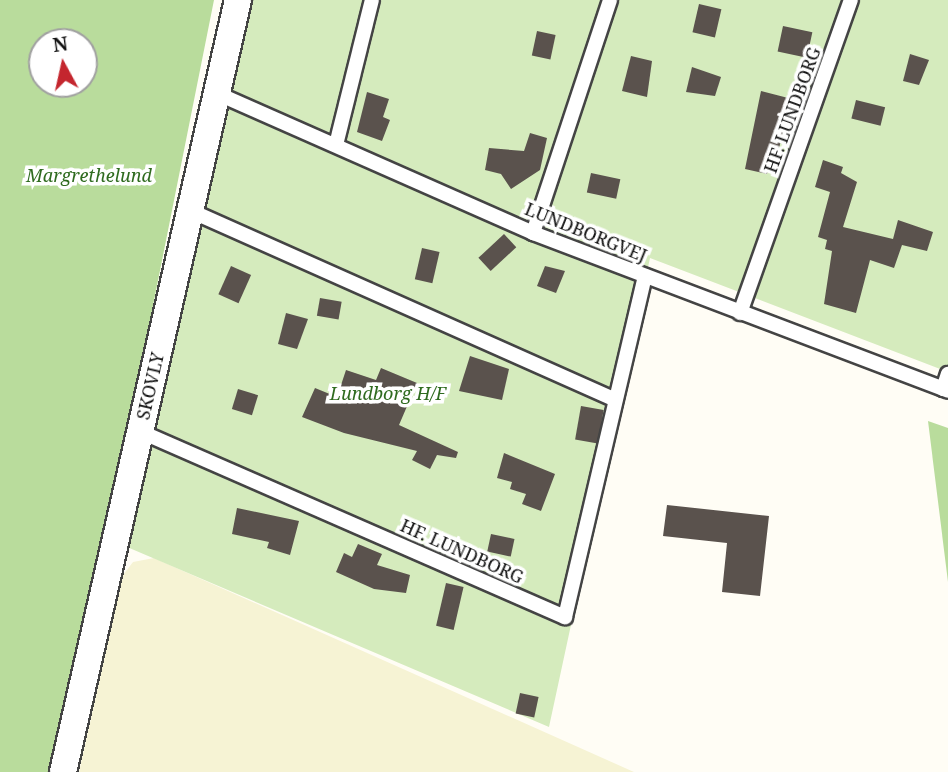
<!DOCTYPE html>
<html>
<head>
<meta charset="utf-8">
<style>
  body { margin:0 }
  #map { position:relative; width:948px; height:772px; overflow:hidden; background:#fffdf5; font-family:"Noto Serif",serif }
  div>[style] { position:absolute }
  .farmland>* { inset:0; background:#f6f3d4 }
  .green>* { inset:0; background:#d5ebbd }
  .forest>* { inset:0; background:#b9dc9c }
  .building>* { inset:0; background:#5a524d; transform-origin:0 0 }
  .roads { filter:drop-shadow(2px 0 #444) drop-shadow(-2px 0 #444) drop-shadow(0 2px #444) drop-shadow(0 -2px #444) }
  .service>* { height:14px; margin:-7px; padding:0 7px; transform-origin:7px; border-radius:7px; background:#fff }
  .minor>* { height:26px; margin:-13px; padding:0 13px; transform-origin:13px; border-radius:13px; background:#fff }
  span { translate:-50% -50%; white-space:nowrap; text-align:center; line-height:1.15; -webkit-text-stroke:7px #fff; paint-order:stroke }
  .street-label { font-size:18px; color:#111 }
  .park-label { font-size:18px; color:#2f6b1f; font-style:italic }
  .north { position:absolute; left:28px; top:28px; width:70px; height:70px; box-sizing:border-box; background:#fff; border:2px solid #a0a0a0; border-radius:50%; rotate:352deg; font-size:19px; font-weight:700; line-height:28px; text-align:center; color:#111 }
  .north::after { content:''; display:block; margin:auto; width:24px; height:32px; background:#c4262e; clip-path:polygon(50% 0,100% 100%,50% 72%,0 100%) }
</style>
</head>
<body>
<div id="map">
  <div class="farmland">
    <div style="clip-path:polygon(154px 558px,634px 772px,79px 772px,123px 575px,133px 562px)"></div>
  </div>
  <div class="green">
    <div style="clip-path:polygon(243px 0,948px 0,948px 372px,650px 258px,549px 727px,120px 544px)"></div>
  </div>
  <div class="forest">
    <div style="clip-path:polygon(evenodd,0 0,214px 0,106px 541px,52px 772px,0 772px,0 0,42px 42px,84px 42px,84px 84px,42px 84px,42px 42px)"></div>
    <div style="clip-path:polygon(928px 421px,948px 428px,948px 582px)"></div>
  </div>
  <div class="building">
    <div style="left:699px;top:4px;width:23px;height:29px;rotate:13deg"></div>
    <div style="left:783px;top:26px;width:30px;height:26px;rotate:12deg"></div>
    <div style="left:537px;top:31px;width:19px;height:25px;rotate:12deg"></div>
    <div style="clip-path:polygon(910px 54px,929px 60px,919px 85px,903px 81px)"></div>
    <div style="clip-path:polygon(631px 56px,652px 61px,647px 97px,622px 91px)"></div>
    <div style="clip-path:polygon(692px 67px,721px 77px,715px 96px,686px 92px)"></div>
    <div style="clip-path:polygon(761px 91px,792px 99px,774px 167px,769px 166px,767px 174px,745px 169px)"></div>
    <div style="clip-path:polygon(367px 92px,389px 99px,383px 117px,390px 120px,382px 141px,357px 132px)"></div>
    <div style="left:856px;top:100px;width:30px;height:19px;rotate:14deg"></div>
    <div style="clip-path:polygon(530px 133px,547px 138px,540px 170px,511px 189px,501px 174px,485px 170px,489px 148px,524px 151px)"></div>
    <div style="clip-path:polygon(823px 160px,843px 167px,841px 173px,857px 182px,843px 227px,893px 239px,898px 220px,933px 232px,927px 251px,902px 245px,894px 268px,870px 260px,856px 313px,824px 304px,832px 251px,825px 249px,827px 240px,818px 237px,830px 192px,815px 187px)"></div>
    <div style="left:591px;top:173px;width:30px;height:20px;rotate:12deg"></div>
    <div style="left:504px;top:234px;width:18px;height:35px;rotate:47deg"></div>
    <div style="left:422px;top:248px;width:18px;height:32px;rotate:13deg"></div>
    <div style="left:231px;top:266px;width:22px;height:31px;rotate:24deg"></div>
    <div style="clip-path:polygon(545px 266px,565px 271px,556px 293px,537px 286px)"></div>
    <div style="left:320px;top:298px;width:22px;height:18px;rotate:10deg"></div>
    <div style="clip-path:polygon(286px 313px,308px 319px,297px 349px,278px 344px)"></div>
    <div style="clip-path:polygon(470px 356px,509px 369px,502px 400px,459px 391px)"></div>
    <div style="clip-path:polygon(381px 368px,417px 383px,399px 425px,458px 452px,456px 458px,437px 455px,430px 469px,412px 460px,417px 451px,344px 433px,302px 417px,315px 388px,337px 397px,346px 370px,376px 380px)"></div>
    <div style="left:238px;top:389px;width:21px;height:21px;rotate:17deg"></div>
    <div style="left:581px;top:406px;width:23px;height:34px;rotate:10deg"></div>
    <div style="clip-path:polygon(504px 453px,555px 474px,541px 511px,522px 504px,526px 494px,510px 489px,512px 482px,497px 478px)"></div>
    <div style="clip-path:polygon(667px 505px,769px 516px,760px 596px,722px 592px,727px 543px,663px 536px)"></div>
    <div style="clip-path:polygon(237px 508px,299px 521px,290px 555px,267px 548px,269px 542px,232px 534px)"></div>
    <div style="left:491px;top:534px;width:24px;height:18px;rotate:12deg"></div>
    <div style="clip-path:polygon(358px 544px,382px 554px,377px 565px,410px 575px,406px 593px,374px 589px,336px 572px,344px 553px,352px 557px)"></div>
    <div style="left:446px;top:583px;width:18px;height:44px;rotate:13deg"></div>
    <div style="left:520px;top:693px;width:19px;height:21px;rotate:12deg"></div>
  </div>
  <div class="roads">
    <div class="service">
      <div style="left:216px;top:93px;width:347px;rotate:23.8deg"></div>
      <div style="left:533px;top:233px;width:444px;rotate:20.8deg"></div>
      <div style="left:336px;top:145px;width:149px;rotate:-76.1deg"></div>
      <div style="left:191px;top:211px;width:464px;rotate:24deg"></div>
      <div style="left:533px;top:233px;width:245px;rotate:-71.7deg"></div>
      <div style="left:740px;top:313px;width:332px;rotate:-70.5deg"></div>
      <div style="left:943px;top:389px;width:16px;rotate:-72deg"></div>
      <div style="left:139px;top:431px;width:465px;rotate:23.6deg"></div>
      <div style="left:565px;top:617px;width:350px;rotate:-76.8deg"></div>
    </div>
    <div class="minor">
      <div style="left:63px;top:772px;width:792px;rotate:-77.23deg"></div>
    </div>
  </div>
  <div class="street-label">
    <span style="left:792px;top:110px;rotate:-70deg">HF. LUNDBORG</span>
    <span style="left:586px;top:232px;rotate:22deg">LUNDBORGVEJ</span>
    <span style="left:150px;top:386px;rotate:-77deg">SKOVLY</span>
    <span style="left:462px;top:551px;rotate:24deg">HF. LUNDBORG</span>
  </div>
  <div class="park-label">
    <span style="left:89px;top:175px">Margrethelund</span>
    <span style="left:388px;top:393px">Lundborg H/F</span>
  </div>
  <div class="north">N</div>
</div>
</body>
</html>
